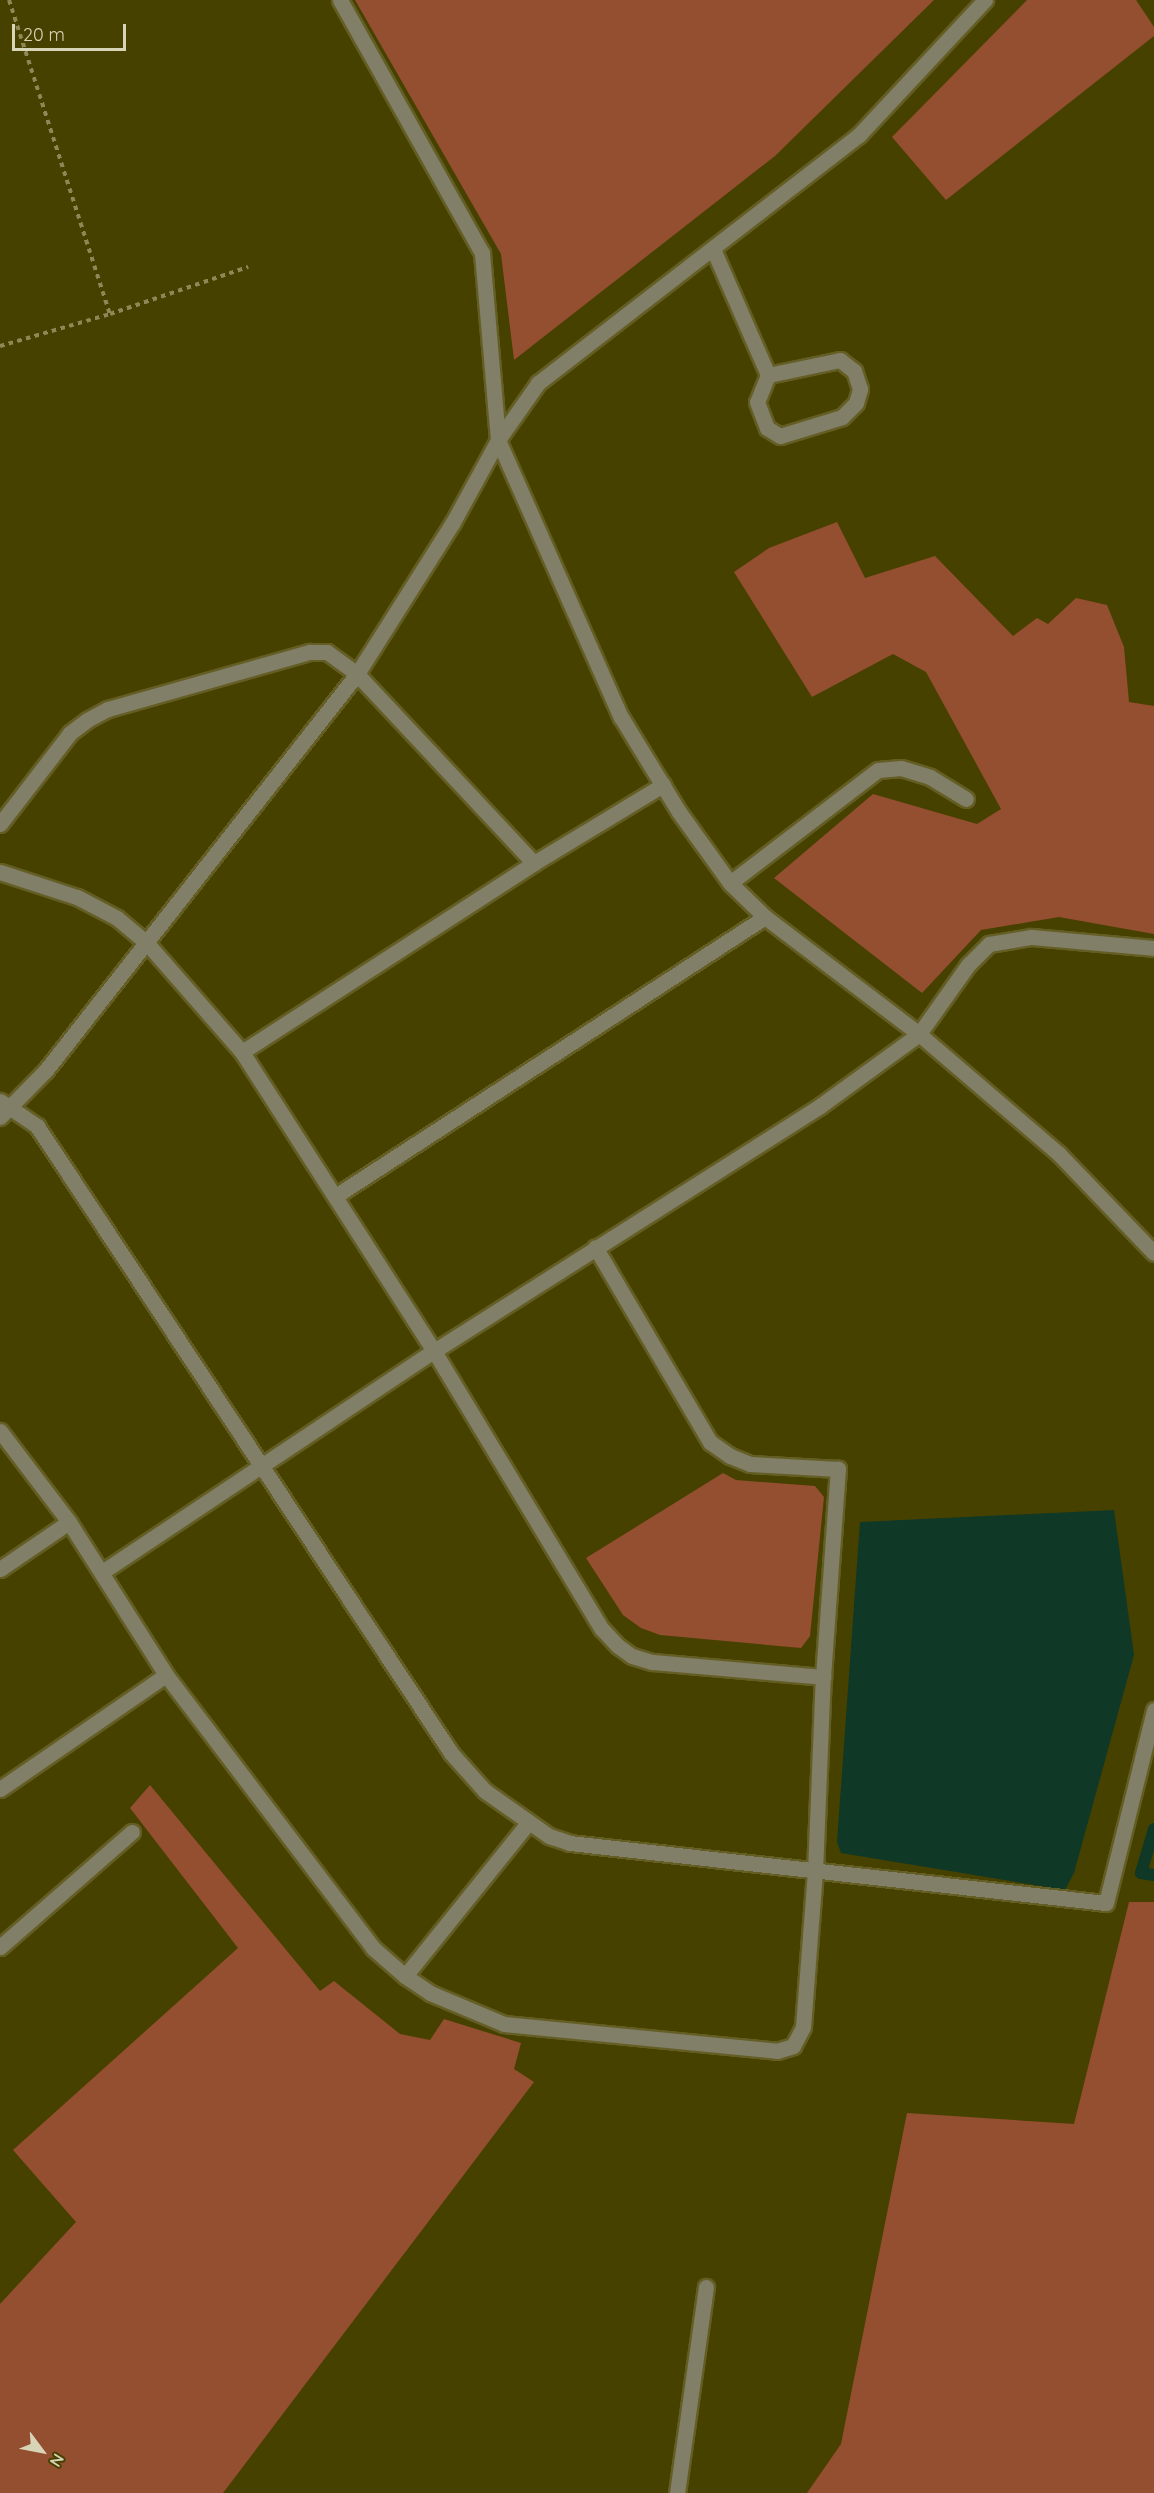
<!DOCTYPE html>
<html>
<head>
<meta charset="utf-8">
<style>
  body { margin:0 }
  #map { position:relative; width:1154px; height:2493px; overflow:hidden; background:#474100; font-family:Quicksand,sans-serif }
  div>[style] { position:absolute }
  .green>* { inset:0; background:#944e30 }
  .water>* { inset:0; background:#0f3827 }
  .stream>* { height:12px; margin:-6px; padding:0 6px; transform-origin:6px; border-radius:6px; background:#0f3827 }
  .path>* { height:4px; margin-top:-2px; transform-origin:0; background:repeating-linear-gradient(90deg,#8c8858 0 4.5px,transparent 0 9px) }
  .roads { filter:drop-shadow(2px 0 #645e25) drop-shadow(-2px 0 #645e25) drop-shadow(0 2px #645e25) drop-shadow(0 -2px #645e25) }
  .minor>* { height:15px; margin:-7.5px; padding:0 7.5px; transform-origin:7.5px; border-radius:7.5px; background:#817f67 }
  span { translate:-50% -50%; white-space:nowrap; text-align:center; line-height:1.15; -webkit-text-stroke:4.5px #474100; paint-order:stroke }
  .north { position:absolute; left:12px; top:2421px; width:60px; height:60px; -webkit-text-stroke:4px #474100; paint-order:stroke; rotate:122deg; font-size:16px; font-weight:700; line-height:24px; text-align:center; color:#d7d4b7 }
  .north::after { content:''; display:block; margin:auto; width:21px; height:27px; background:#d7d4b7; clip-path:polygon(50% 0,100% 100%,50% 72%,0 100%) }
  .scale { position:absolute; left:12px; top:24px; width:114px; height:27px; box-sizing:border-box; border:3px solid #d7d4b7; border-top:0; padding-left:8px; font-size:18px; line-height:21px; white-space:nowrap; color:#d7d4b7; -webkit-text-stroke:4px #474100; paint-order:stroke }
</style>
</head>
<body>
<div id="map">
  <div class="green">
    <div style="clip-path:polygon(355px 0,934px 0,775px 156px,514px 360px,501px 254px)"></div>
    <div style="clip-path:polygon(1027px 0,1136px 0,1154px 27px,1154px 36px,946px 200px,892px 137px)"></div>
    <div style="clip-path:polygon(837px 522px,865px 578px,935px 556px,1013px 636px,1037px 618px,1048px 624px,1076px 598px,1107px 605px,1124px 647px,1129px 702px,1154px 706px,1154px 934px,1059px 917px,981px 930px,922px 993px,774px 878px,873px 794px,977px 824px,1001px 809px,926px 672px,893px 654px,812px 697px,734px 572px,769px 548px)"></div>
    <div style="clip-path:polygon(723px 1473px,736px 1480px,815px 1486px,824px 1497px,810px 1636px,801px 1648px,660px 1635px,641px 1628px,623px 1615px,586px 1558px)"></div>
    <div style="clip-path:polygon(150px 1785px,320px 1991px,334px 1981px,400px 2034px,430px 2040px,444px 2019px,521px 2043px,514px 2069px,534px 2082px,223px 2493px,0 2493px,0 2304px,76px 2222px,13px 2150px,238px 1948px,130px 1808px)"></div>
    <div style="clip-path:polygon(1129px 1902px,1154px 1902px,1154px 2493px,807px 2493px,841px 2444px,907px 2113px,1074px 2124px)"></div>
  </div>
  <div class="water">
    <div style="clip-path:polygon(1114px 1510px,1134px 1655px,1074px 1873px,1065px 1890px,841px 1853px,837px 1842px,860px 1522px)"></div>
  </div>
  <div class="stream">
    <div style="left:1154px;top:1829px;width:46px;rotate:106.5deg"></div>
    <div style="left:1141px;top:1873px;width:13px;rotate:9deg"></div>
  </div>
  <div class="path">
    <div style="left:9px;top:0;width:330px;rotate:72.2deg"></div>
    <div style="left:0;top:346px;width:115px;rotate:-16.2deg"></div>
    <div style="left:110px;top:314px;width:146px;rotate:-18.8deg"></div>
  </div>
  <div class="roads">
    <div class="minor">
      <div style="left:340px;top:0;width:290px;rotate:60.7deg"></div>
      <div style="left:482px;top:253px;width:188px;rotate:85.1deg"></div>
      <div style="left:498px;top:440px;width:303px;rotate:66.1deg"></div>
      <div style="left:621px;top:717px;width:111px;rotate:58.6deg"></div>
      <div style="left:679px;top:812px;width:87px;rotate:54.3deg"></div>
      <div style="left:730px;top:883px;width:49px;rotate:44.2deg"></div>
      <div style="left:765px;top:917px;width:193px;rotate:37.2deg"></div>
      <div style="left:919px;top:1034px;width:184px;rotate:40.6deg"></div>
      <div style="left:1059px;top:1154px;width:137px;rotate:46.2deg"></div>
      <div style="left:713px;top:249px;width:137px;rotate:66.4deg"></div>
      <div style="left:768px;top:375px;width:29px;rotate:112deg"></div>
      <div style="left:757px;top:402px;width:28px;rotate:69deg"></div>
      <div style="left:767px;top:428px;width:15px;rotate:32deg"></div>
      <div style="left:780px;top:436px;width:65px;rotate:-17deg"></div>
      <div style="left:842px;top:417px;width:20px;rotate:-45deg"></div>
      <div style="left:856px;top:403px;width:15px;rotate:-74deg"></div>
      <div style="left:860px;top:389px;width:19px;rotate:-108deg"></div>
      <div style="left:854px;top:371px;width:18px;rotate:-142deg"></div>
      <div style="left:840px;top:360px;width:74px;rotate:168.2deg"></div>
      <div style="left:0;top:824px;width:115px;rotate:-52.4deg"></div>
      <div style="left:70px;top:733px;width:21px;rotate:-37deg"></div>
      <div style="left:87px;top:720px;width:24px;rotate:-28deg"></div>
      <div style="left:108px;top:709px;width:210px;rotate:-15.8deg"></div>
      <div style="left:310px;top:652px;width:17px"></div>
      <div style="left:327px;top:652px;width:37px;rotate:36deg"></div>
      <div style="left:357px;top:674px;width:259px;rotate:46.9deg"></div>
      <div style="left:0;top:872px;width:81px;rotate:18deg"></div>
      <div style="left:77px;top:897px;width:45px;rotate:27.7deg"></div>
      <div style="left:117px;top:918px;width:38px;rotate:40deg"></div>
      <div style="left:146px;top:942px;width:146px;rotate:48.9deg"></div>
      <div style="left:242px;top:1052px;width:355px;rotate:57.3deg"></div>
      <div style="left:434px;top:1351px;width:325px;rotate:58.9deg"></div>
      <div style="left:602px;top:1629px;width:23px;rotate:47deg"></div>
      <div style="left:618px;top:1646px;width:17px;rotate:36deg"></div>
      <div style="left:632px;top:1656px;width:21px;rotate:17deg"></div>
      <div style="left:652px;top:1662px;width:172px;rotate:5deg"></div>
      <div style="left:730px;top:883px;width:186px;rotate:-37.4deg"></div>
      <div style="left:878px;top:770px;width:23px;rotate:-5deg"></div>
      <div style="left:901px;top:768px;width:30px;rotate:17deg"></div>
      <div style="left:930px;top:777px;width:42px;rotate:31.4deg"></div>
      <div style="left:242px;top:1052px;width:348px;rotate:-32.9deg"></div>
      <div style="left:534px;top:863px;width:151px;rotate:-31.2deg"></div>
      <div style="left:0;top:1101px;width:45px;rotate:34deg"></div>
      <div style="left:37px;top:1126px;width:751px;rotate:56.56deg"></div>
      <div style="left:451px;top:1753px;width:51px;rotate:48.2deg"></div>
      <div style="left:485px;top:1791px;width:78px;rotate:35.1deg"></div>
      <div style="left:549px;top:1836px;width:22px;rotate:18deg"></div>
      <div style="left:570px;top:1843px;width:539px;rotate:6.39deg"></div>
      <div style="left:1106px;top:1903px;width:199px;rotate:-76deg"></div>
      <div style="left:0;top:1117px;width:66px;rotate:-45.6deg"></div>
      <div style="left:46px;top:1070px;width:504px;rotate:-51.86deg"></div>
      <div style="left:357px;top:674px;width:178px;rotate:-57.7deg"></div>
      <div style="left:452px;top:524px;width:96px;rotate:-61.3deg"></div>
      <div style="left:498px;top:440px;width:70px;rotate:-54.9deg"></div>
      <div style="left:538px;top:383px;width:406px;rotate:-37.7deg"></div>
      <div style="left:859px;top:135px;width:185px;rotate:-47deg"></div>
      <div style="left:337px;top:1195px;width:510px;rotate:-33.01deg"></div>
      <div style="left:0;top:1431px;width:114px;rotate:52.8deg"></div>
      <div style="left:69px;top:1522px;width:181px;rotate:57.6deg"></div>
      <div style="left:166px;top:1675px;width:343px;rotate:52.8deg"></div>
      <div style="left:373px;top:1948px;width:43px;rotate:41.2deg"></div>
      <div style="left:405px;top:1976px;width:30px;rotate:34deg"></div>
      <div style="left:430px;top:1993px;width:80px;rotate:22.7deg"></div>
      <div style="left:504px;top:2024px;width:274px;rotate:5.6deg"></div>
      <div style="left:777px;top:2051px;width:17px;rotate:-17deg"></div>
      <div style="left:793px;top:2046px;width:21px;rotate:-62deg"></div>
      <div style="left:803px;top:2027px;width:155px;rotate:-85.6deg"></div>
      <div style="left:815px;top:1872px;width:195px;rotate:-87.7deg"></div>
      <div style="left:823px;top:1677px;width:209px;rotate:-85.9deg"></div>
      <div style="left:838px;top:1469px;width:88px;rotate:-176.7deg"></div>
      <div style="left:750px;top:1464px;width:22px;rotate:-158deg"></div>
      <div style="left:730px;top:1456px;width:24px;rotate:-145deg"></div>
      <div style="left:710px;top:1442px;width:226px;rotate:-120.5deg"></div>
      <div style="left:0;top:1569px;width:83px;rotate:-34.3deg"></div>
      <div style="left:102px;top:1572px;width:399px;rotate:-33.7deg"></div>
      <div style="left:434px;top:1351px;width:457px;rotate:-32.4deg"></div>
      <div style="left:820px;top:1106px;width:122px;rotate:-36deg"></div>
      <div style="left:919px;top:1034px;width:85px;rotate:-54.6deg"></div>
      <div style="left:968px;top:965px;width:30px;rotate:-45deg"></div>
      <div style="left:989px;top:944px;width:43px;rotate:-9.5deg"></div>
      <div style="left:1031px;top:937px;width:123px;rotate:5.1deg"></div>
      <div style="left:0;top:1789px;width:201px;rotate:-34.5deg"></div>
      <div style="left:0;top:1947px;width:175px;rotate:-41.1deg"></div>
      <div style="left:405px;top:1976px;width:195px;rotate:-51.2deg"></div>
      <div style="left:677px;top:2493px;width:208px;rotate:-82deg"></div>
    </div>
  </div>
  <div class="north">N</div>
  <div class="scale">20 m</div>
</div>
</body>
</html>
